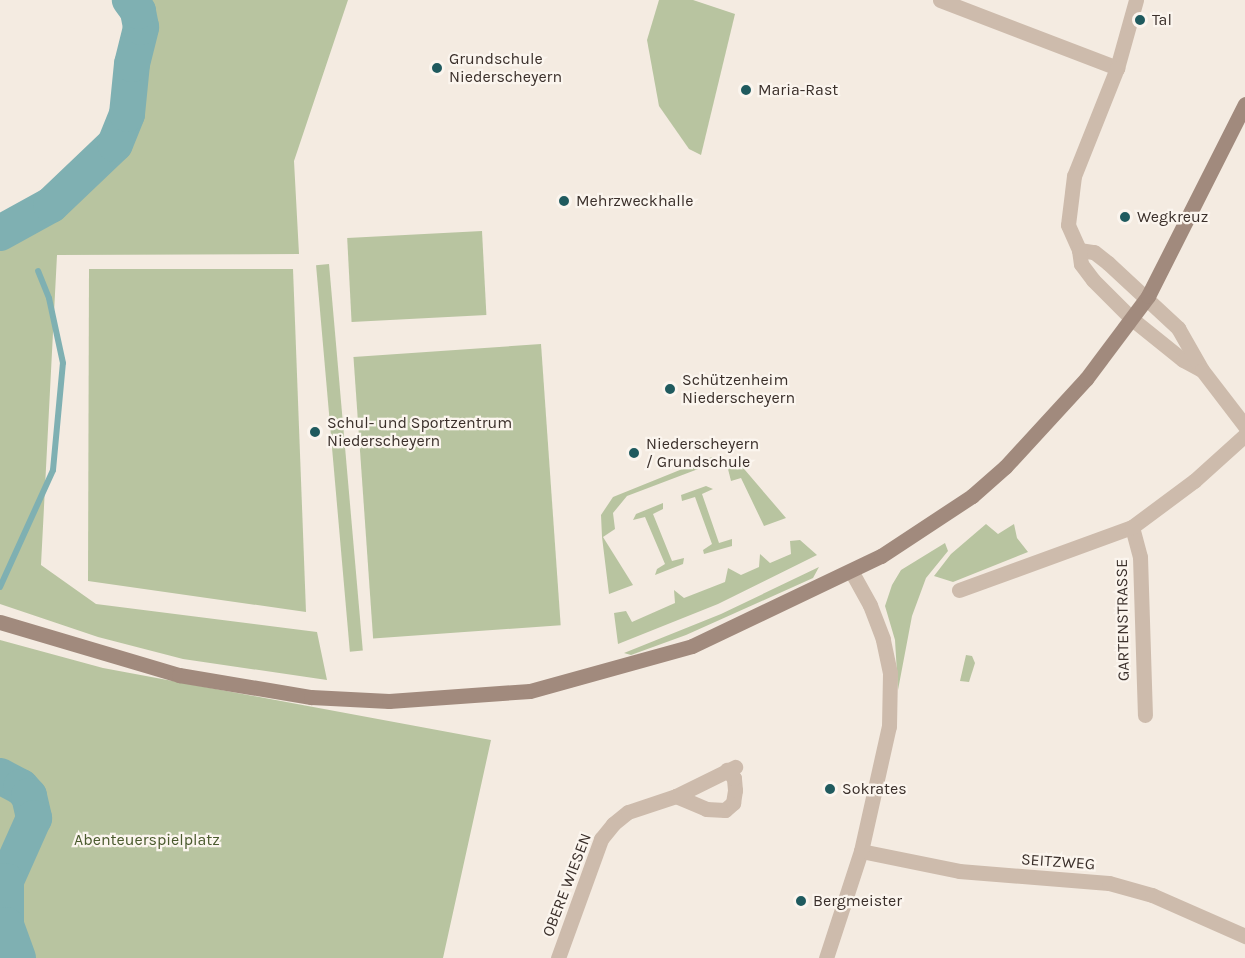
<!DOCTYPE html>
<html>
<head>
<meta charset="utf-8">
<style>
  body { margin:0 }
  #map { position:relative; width:1245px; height:958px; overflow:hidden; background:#f4ebe1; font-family:Karla,sans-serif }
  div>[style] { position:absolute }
  .green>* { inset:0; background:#b8c4a0; transform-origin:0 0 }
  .stream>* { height:6px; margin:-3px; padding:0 3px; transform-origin:3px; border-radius:3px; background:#7fb0b2 }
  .river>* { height:36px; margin:-18px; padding:0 18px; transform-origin:18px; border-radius:18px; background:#7fb0b2 }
  .street>* { height:15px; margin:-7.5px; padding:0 7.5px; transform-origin:7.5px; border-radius:7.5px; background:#cdbbac }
  .secondary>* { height:15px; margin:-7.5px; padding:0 7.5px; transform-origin:7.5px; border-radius:7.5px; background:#a18a7d }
  .dots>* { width:16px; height:16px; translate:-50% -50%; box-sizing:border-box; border:3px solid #fbf5ee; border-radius:50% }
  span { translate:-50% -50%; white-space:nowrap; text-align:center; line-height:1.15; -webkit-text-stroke:4.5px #fbf5ee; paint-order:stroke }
  .poi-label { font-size:16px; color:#3b302b }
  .left { translate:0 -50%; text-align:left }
  .street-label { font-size:16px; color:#3b302b }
  .park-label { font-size:16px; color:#4a5a2e }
</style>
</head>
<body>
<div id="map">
  <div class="green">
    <div style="clip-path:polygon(148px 0,348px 0,294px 161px,299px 254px,57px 255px,41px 565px,96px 604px,317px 632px,327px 680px,183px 659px,98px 637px,0 604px,0 238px,45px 218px,92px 185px,128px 145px,105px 137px,127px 114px,130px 88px,147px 40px)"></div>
    <div style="clip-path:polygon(659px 0,693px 0,735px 14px,701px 155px,689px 149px,659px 106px,647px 40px)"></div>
    <div style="left:482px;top:231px;width:84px;height:135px;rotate:87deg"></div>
    <div style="left:329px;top:264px;width:388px;height:13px;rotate:85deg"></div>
    <div style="clip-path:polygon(89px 269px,293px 269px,306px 612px,88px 581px)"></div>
    <div style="left:541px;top:344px;width:282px;height:188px;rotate:86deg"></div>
    <div style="clip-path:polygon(712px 457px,714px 463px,627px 496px,613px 513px,615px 529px,603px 537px,633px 585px,609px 594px,602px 537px,601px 515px,613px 497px)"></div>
    <div style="clip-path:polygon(739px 463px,786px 518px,764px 526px,741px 478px,731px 481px,728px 469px)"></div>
    <div style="clip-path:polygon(706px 486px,713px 489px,702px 494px,719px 543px,732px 539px,732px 546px,704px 554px,703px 550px,712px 544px,695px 497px,682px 501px,681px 495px)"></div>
    <div style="clip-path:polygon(663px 503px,663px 509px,653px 514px,672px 561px,684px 558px,683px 564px,655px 575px,657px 569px,665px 564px,645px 517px,633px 520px,636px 514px)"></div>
    <div style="clip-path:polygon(986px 524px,998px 534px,1014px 524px,1017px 538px,1028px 552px,953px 582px,934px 576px,951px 554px)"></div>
    <div style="clip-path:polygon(800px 540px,817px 555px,718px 604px,618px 644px,614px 613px,626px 611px,632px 622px,675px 603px,674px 590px,684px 598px,725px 582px,728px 568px,741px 575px,759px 567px,760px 554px,770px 563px,791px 554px,790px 541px)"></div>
    <div style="clip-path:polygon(945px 543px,948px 551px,926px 578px,912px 616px,898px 690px,895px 640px,885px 606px,892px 585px,901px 570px)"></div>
    <div style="clip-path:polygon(819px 567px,813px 578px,686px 635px,631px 655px,624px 653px,721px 614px)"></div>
    <div style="clip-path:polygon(0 640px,103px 668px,491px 740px,443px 958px,0 958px)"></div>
    <div style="clip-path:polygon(966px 655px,972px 656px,975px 663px,969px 682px,960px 681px)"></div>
  </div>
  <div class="stream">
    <div style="left:0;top:587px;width:128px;rotate:-65.6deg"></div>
    <div style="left:53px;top:470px;width:107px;rotate:-84.7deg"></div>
    <div style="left:63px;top:363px;width:66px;rotate:-102.2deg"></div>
    <div style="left:49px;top:298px;width:29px;rotate:-112deg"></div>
  </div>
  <div class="river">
    <div style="left:0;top:233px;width:58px;rotate:-28.8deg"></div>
    <div style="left:51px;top:205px;width:88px;rotate:-43.6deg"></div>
    <div style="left:115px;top:144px;width:32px;rotate:-68deg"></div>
    <div style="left:127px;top:114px;width:50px;rotate:-84.3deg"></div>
    <div style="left:132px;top:64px;width:38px;rotate:-76deg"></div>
    <div style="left:141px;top:27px;width:16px;rotate:-101deg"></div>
    <div style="left:138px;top:11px;width:14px;rotate:-126deg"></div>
    <div style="left:0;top:776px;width:24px;rotate:28deg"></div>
    <div style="left:21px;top:787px;width:12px;rotate:48deg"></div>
    <div style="left:29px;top:796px;width:23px;rotate:77deg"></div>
    <div style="left:34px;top:818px;width:69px;rotate:114deg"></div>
    <div style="left:6px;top:881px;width:44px;rotate:90deg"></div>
    <div style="left:6px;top:925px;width:35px;rotate:70deg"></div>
  </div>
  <div class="street">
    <div style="left:940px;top:0;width:190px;rotate:21deg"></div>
    <div style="left:1136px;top:0;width:71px;rotate:105.6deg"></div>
    <div style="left:1117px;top:68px;width:116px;rotate:111.7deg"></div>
    <div style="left:1074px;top:176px;width:49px;rotate:97deg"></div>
    <div style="left:1068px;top:225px;width:27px;rotate:66deg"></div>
    <div style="left:1079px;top:250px;width:14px;rotate:82deg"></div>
    <div style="left:1081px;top:264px;width:20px;rotate:53deg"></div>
    <div style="left:1093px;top:280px;width:55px;rotate:45deg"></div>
    <div style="left:1132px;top:319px;width:65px;rotate:38.8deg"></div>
    <div style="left:1183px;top:360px;width:21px;rotate:28deg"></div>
    <div style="left:1079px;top:250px;width:15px;rotate:8deg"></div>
    <div style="left:1094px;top:252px;width:18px;rotate:38deg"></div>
    <div style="left:1108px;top:263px;width:96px;rotate:42.9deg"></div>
    <div style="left:1178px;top:328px;width:48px;rotate:60.3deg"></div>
    <div style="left:1202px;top:370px;width:71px;rotate:52.5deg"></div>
    <div style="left:1132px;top:527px;width:31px;rotate:75deg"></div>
    <div style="left:1140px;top:557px;width:158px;rotate:88.2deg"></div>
    <div style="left:959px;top:590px;width:184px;rotate:-20deg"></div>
    <div style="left:1132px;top:527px;width:77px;rotate:-36.6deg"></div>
    <div style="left:1194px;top:481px;width:69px;rotate:-42deg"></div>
    <div style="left:676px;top:796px;width:33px;rotate:23deg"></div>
    <div style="left:706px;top:809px;width:19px;rotate:3deg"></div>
    <div style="left:725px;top:810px;width:11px;rotate:-41deg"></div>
    <div style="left:733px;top:803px;width:13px;rotate:-81deg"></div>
    <div style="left:735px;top:790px;width:12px;rotate:-95deg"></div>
    <div style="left:734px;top:778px;width:11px;rotate:-131deg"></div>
    <div style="left:861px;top:851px;width:100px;rotate:11.5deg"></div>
    <div style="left:959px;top:871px;width:150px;rotate:4.6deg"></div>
    <div style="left:1109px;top:883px;width:45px;rotate:15.6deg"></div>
    <div style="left:1152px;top:895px;width:102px;rotate:23.8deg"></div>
    <div style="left:558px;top:958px;width:127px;rotate:-70.1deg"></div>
    <div style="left:601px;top:839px;width:19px;rotate:-51deg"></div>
    <div style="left:613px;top:824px;width:19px;rotate:-39deg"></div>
    <div style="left:628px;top:812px;width:51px;rotate:-18.4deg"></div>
    <div style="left:676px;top:796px;width:66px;rotate:-26.2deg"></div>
    <div style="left:826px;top:958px;width:113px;rotate:-71.9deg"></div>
    <div style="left:861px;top:851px;width:128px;rotate:-77.4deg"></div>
    <div style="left:889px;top:726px;width:53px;rotate:-88.9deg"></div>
    <div style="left:890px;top:673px;width:35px;rotate:-102deg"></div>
    <div style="left:883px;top:639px;width:36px;rotate:-111deg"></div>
    <div style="left:870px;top:605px;width:39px;rotate:-119deg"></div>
  </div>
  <div class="secondary">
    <div style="left:0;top:622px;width:187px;rotate:16.5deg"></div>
    <div style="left:179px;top:675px;width:134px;rotate:9.5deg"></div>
    <div style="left:311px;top:697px;width:78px;rotate:2.9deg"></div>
    <div style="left:389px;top:701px;width:141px;rotate:-4.1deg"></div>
    <div style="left:530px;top:691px;width:168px;rotate:-15.5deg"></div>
    <div style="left:692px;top:646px;width:209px;rotate:-25.5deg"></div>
    <div style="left:881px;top:556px;width:109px;rotate:-33.4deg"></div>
    <div style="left:972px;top:496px;width:44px;rotate:-41.3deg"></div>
    <div style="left:1005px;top:467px;width:120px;rotate:-47.4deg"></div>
    <div style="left:1086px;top:379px;width:104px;rotate:-53.2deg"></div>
    <div style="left:1148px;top:296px;width:215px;rotate:-63.2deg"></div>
  </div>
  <div class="dots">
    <div style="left:1140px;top:20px;background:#1f5a5e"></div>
    <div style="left:437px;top:68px;background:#1f5a5e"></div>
    <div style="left:746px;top:90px;background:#1f5a5e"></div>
    <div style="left:564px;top:201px;background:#1f5a5e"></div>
    <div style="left:1125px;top:217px;background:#1f5a5e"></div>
    <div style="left:670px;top:389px;background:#1f5a5e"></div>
    <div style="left:315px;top:432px;background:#1f5a5e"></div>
    <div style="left:634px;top:453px;background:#1f5a5e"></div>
    <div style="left:830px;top:789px;background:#1f5a5e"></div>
    <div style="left:801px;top:901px;background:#1f5a5e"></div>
  </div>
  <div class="poi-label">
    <span class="left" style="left:1152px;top:20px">Tal</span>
    <span class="left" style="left:449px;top:68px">Grundschule<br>Niederscheyern</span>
    <span class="left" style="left:758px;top:90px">Maria-Rast</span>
    <span class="left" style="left:576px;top:201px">Mehrzweckhalle</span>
    <span class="left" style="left:1137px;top:217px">Wegkreuz</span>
    <span class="left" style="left:682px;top:389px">Schützenheim<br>Niederscheyern</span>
    <span class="left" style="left:327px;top:432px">Schul- und Sportzentrum<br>Niederscheyern</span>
    <span class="left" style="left:646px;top:453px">Niederscheyern<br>/ Grundschule</span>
    <span class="left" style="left:842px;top:789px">Sokrates</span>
    <span class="left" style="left:813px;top:901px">Bergmeister</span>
  </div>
  <div class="street-label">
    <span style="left:1123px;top:620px;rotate:-91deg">GARTENSTRASSE</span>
    <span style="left:1058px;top:862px;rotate:4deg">SEITZWEG</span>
    <span style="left:567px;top:885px;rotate:-69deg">OBERE WIESEN</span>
  </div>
  <div class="park-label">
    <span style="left:147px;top:840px">Abenteuerspielplatz</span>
  </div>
</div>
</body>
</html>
